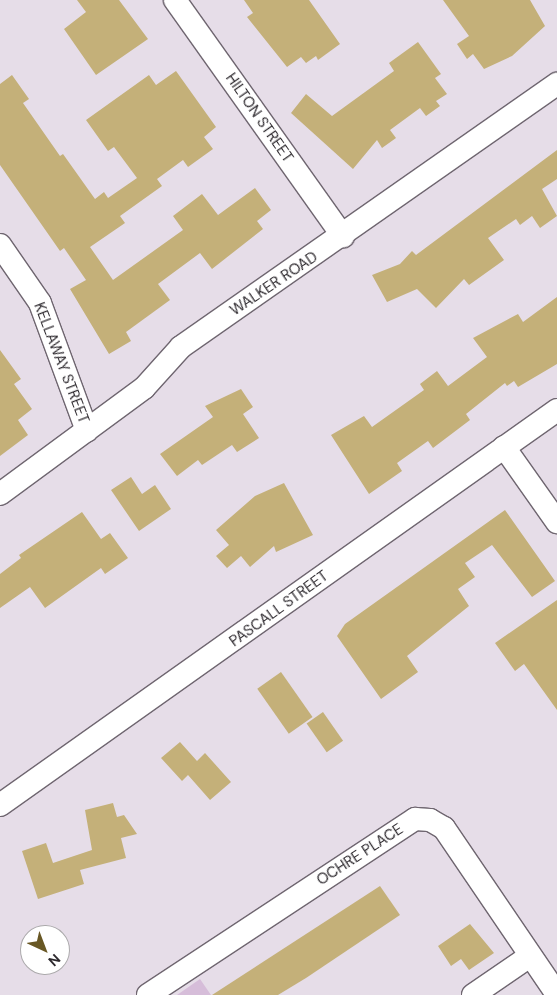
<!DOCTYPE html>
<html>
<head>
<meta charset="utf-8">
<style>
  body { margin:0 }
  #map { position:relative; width:557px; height:995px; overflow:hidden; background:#e6dde8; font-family:"DM Sans",sans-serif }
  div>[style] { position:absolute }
  .green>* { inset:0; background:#d6bdd9 }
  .building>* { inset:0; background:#c4b079; transform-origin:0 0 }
  .roads { filter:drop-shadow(1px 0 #6f6670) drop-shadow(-1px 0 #6f6670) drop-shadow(0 1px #6f6670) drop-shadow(0 -1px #6f6670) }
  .minor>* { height:22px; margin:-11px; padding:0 11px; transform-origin:11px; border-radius:11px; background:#fff }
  span { translate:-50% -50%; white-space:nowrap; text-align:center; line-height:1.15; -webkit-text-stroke:5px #fff; paint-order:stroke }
  .street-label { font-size:15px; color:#2c282d }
  .north { position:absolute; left:20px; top:925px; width:50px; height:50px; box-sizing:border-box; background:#fff; border:1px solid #aba9ab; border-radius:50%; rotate:137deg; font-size:14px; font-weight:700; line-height:20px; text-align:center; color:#2c282d }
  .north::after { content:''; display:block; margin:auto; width:18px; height:22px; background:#685724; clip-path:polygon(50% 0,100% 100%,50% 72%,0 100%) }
</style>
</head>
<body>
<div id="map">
  <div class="green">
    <div style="clip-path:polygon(200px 979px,211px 995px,177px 995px)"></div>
  </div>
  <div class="building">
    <div style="clip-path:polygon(77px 0,119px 0,148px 39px,96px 75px,64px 29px,86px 12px)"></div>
    <div style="clip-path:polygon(244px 0,309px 0,340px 44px,318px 60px,316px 56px,306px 63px,301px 57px,287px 67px,247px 17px,253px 13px)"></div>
    <div style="clip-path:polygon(443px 0,530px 0,545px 26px,512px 56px,484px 69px,473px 54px,467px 59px,457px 44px,469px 36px)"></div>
    <div style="clip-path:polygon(418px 42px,441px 74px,435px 78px,447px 94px,436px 101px,440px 106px,426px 116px,420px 108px,390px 130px,396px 138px,382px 148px,377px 140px,353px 169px,291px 113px,306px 94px,332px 116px,394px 71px,389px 63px)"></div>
    <div style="clip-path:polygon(176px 71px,216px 127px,204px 137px,213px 149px,188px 167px,183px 160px,157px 179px,162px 186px,120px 216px,125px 223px,90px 247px,113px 280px,183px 230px,173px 216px,202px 194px,218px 215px,255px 188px,271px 210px,257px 221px,263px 229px,212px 269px,200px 253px,158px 284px,170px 300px,126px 332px,131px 341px,109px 354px,70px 289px,86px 280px,64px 248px,60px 251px,0 165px,0 84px,12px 75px,29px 99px,23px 103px,60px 156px,63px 154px,95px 199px,104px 192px,108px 198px,137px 178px,114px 147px,108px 151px,86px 120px,149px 75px,156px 85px)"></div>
    <div style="clip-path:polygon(557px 150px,557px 179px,542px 189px,557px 216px,540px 228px,532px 216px,520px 225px,516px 219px,488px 238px,504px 260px,469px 285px,464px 279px,436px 308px,417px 289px,387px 302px,372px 275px,400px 264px,412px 251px,416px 255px)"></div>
    <div style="clip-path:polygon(557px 297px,557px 364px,518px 387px,514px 381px,507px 386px,505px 383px,466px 414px,470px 420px,433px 448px,428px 441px,397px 463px,402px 471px,369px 494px,331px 435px,364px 416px,372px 427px,424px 390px,420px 384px,437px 371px,448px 386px,487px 357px,473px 338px,518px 314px,523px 322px)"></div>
    <div style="clip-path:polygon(0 350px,21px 379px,14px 384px,32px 409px,18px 420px,28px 435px,0 456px)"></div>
    <div style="clip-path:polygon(241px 389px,253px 407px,243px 414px,259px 438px,237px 452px,232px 445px,202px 465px,198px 460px,177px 476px,160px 454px,213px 417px,205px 406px)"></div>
    <div style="clip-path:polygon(131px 477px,142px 494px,155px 485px,171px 509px,139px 531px,111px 490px)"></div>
    <div style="clip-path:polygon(284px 483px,313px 535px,276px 552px,274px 546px,250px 567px,241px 556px,227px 568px,216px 556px,229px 545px,216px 530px,255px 496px)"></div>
    <div style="clip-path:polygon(505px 510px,555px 581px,532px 597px,492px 545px,465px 563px,475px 577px,458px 589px,469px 606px,407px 656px,418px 672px,381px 699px,337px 636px,345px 624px)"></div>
    <div style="clip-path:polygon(82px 512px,101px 539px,110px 533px,128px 558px,105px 574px,101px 568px,45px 608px,30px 587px,0 608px,0 574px,21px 558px,19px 555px)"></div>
    <div style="clip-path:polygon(557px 600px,557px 710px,524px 664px,515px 671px,495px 643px)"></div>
    <div style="left:281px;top:672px;width:55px;height:29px;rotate:55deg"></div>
    <div style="left:323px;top:712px;width:35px;height:20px;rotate:55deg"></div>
    <div style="clip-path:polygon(180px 742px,197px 761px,205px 753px,231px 782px,210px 800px,188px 775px,182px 781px,161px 758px)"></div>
    <div style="clip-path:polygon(113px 803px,117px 817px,124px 815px,137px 834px,121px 838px,126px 858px,80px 870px,84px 884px,38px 899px,22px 851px,46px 843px,53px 863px,92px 850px,85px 810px)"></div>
    <div style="clip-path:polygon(380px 886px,400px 915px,306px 978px,278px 995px,212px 995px)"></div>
    <div style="clip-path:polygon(470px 924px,494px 953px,469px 970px,461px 959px,451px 966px,438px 946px)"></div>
  </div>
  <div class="roads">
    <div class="minor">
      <div style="left:175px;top:0;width:290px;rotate:54.6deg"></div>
      <div style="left:0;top:245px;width:70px;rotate:55.4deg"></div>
      <div style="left:40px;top:303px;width:136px;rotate:69.8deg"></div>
      <div style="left:504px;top:447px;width:92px;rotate:54.8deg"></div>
      <div style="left:0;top:494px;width:179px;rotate:-36.4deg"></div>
      <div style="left:144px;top:388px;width:55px;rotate:-47.9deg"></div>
      <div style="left:181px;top:347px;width:459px;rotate:-35deg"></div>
      <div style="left:0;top:805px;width:683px;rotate:-35.34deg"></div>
      <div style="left:148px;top:995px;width:320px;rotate:-33.4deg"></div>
      <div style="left:415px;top:819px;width:15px;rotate:4deg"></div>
      <div style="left:430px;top:820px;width:16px;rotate:30deg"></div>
      <div style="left:444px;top:828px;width:201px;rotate:55.8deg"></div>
      <div style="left:473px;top:995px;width:69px;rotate:-34.4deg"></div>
    </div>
  </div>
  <div class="street-label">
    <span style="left:259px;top:118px;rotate:55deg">HILTON STREET</span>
    <span style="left:274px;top:284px;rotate:-34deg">WALKER ROAD</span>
    <span style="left:61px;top:363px;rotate:69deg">KELLAWAY STREET</span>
    <span style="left:279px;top:609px;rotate:-36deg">PASCALL STREET</span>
    <span style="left:360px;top:855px;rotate:-33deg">OCHRE PLACE</span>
  </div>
  <div class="north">N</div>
</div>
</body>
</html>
